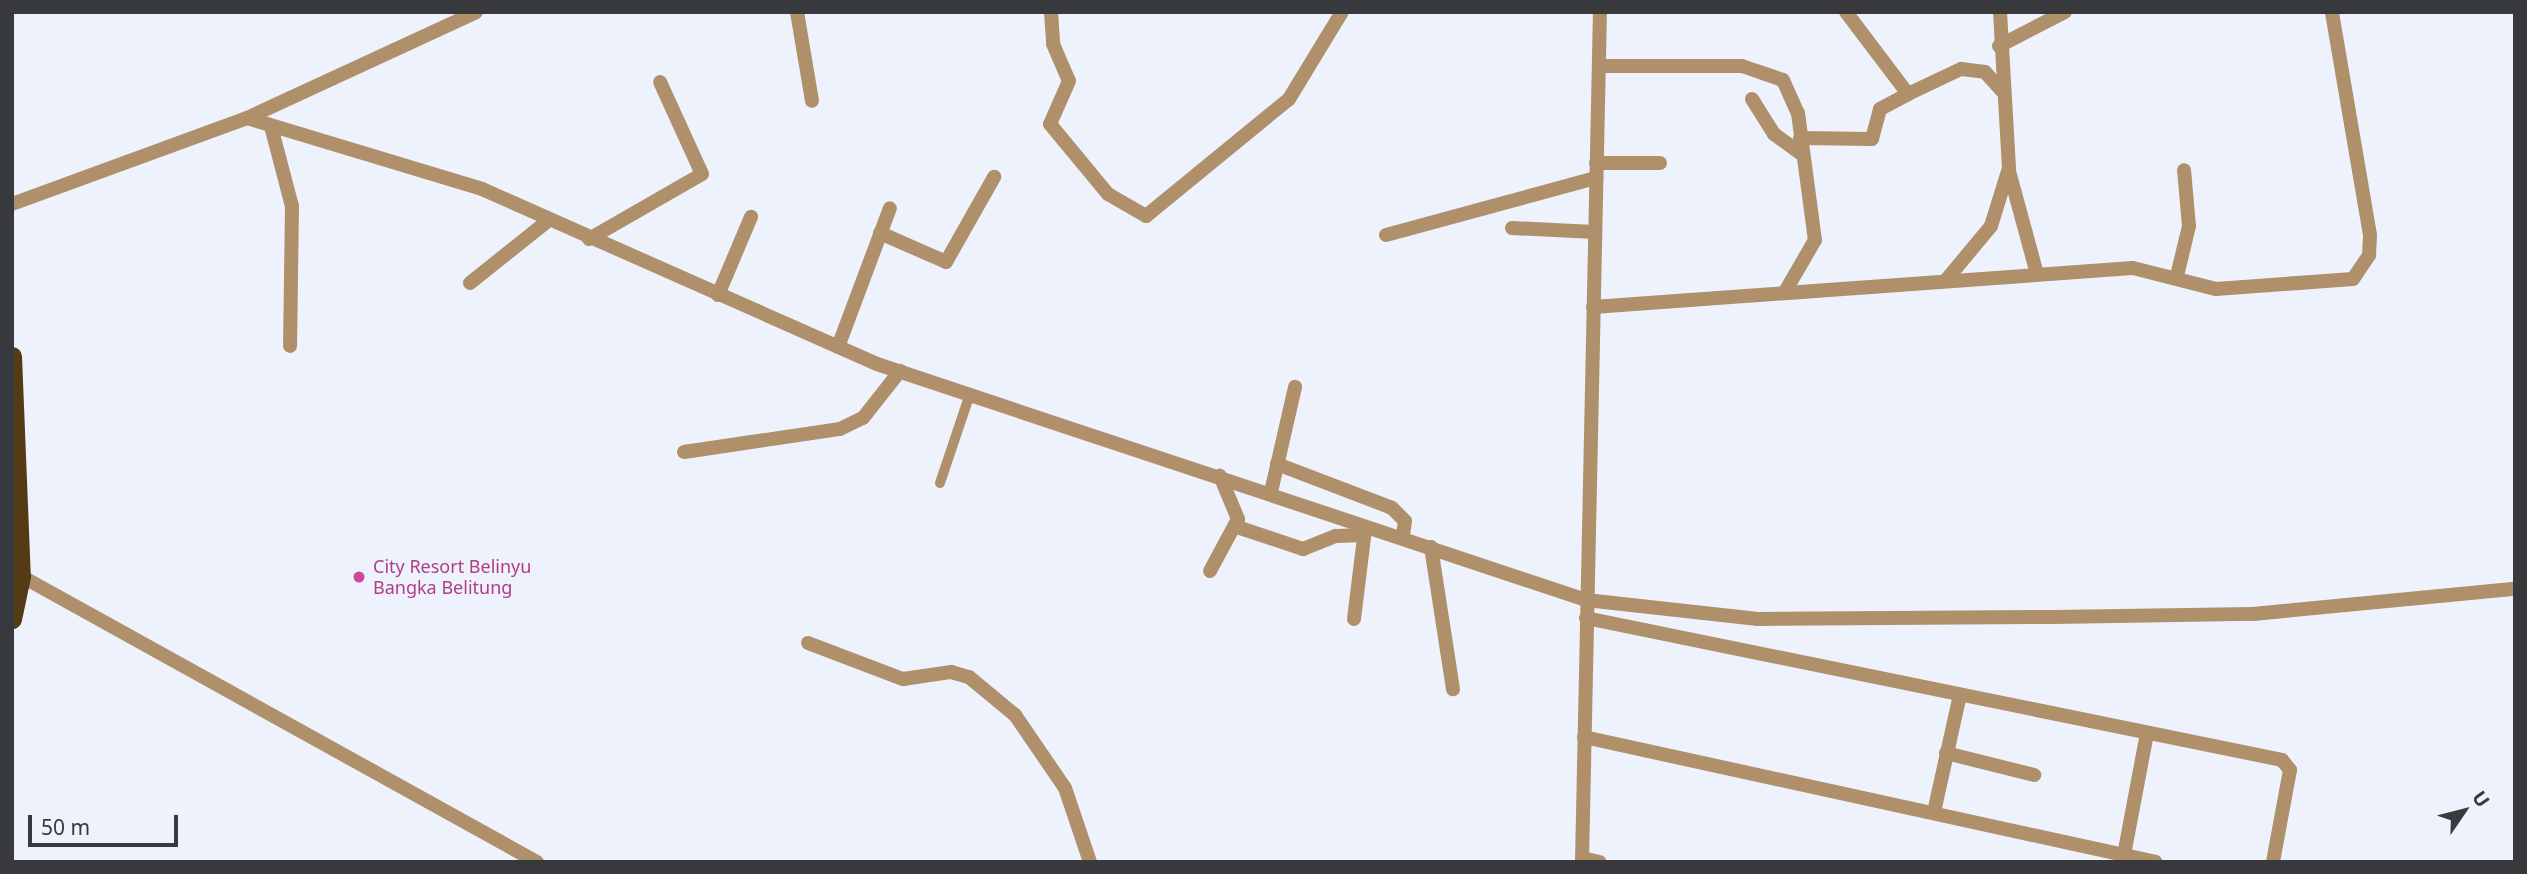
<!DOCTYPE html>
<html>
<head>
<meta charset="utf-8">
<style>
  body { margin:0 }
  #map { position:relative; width:2527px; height:874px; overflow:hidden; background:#edf2fd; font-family:"Noto Sans",sans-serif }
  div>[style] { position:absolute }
  .service>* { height:10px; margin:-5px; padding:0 5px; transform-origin:5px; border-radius:5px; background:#af906b }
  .minor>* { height:14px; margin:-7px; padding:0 7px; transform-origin:7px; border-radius:7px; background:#af906b }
  .trunk>* { height:19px; margin:-9.5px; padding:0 9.5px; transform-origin:9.5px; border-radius:9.5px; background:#543a15 }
  .dots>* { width:19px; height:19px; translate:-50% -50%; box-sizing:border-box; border:4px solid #edf2fd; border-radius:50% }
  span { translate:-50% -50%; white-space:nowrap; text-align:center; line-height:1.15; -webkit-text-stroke:5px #edf2fd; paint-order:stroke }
  .hotel-label { font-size:18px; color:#b23c85 }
  .left { translate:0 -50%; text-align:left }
  .frame { position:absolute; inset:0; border:14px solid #37393d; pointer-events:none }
  .north { position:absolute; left:2429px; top:776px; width:70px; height:70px; -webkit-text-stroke:5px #edf2fd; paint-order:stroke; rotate:55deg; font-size:19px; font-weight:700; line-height:28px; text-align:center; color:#37393d }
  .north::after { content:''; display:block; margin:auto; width:24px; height:32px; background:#37393d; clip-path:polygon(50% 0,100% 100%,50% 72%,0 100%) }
  .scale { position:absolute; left:28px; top:815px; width:150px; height:32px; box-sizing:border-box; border:4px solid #37393d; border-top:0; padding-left:9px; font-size:21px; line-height:24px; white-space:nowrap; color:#37393d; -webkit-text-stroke:5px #edf2fd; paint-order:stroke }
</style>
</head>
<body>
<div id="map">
  <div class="service">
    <div style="left:940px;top:483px;width:94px;rotate:-71.4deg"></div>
  </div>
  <div class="minor">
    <div style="left:797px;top:12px;width:90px;rotate:80.4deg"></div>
    <div style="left:1051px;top:12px;width:32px;rotate:86deg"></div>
    <div style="left:1053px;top:44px;width:40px;rotate:66.6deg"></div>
    <div style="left:1069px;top:81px;width:47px;rotate:113.8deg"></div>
    <div style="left:1050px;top:124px;width:91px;rotate:50.4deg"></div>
    <div style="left:1108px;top:194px;width:44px;rotate:30.1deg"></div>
    <div style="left:1146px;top:216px;width:185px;rotate:-39.3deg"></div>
    <div style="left:1289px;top:99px;width:102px;rotate:-58.7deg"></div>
    <div style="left:1846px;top:12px;width:103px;rotate:52.9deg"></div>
    <div style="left:1908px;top:94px;width:59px;rotate:-25.3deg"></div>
    <div style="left:1961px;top:69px;width:24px;rotate:7deg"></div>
    <div style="left:1985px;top:72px;width:25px;rotate:48deg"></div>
    <div style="left:1999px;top:46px;width:74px;rotate:-27.3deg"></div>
    <div style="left:1599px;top:66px;width:143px"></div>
    <div style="left:1742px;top:66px;width:43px;rotate:18.9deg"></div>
    <div style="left:1783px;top:80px;width:36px;rotate:66deg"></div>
    <div style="left:1798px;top:113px;width:128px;rotate:82.4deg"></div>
    <div style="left:1815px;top:240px;width:58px;rotate:120.1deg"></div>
    <div style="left:1752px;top:99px;width:41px;rotate:57.8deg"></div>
    <div style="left:1774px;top:134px;width:32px;rotate:36deg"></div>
    <div style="left:247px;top:118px;width:245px;rotate:16.8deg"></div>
    <div style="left:482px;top:189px;width:432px;rotate:23.9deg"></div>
    <div style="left:877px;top:364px;width:747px;rotate:18.41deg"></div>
    <div style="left:1586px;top:600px;width:173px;rotate:6.3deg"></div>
    <div style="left:1758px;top:619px;width:296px;rotate:-0.4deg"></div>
    <div style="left:2054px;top:617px;width:199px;rotate:-0.9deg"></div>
    <div style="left:2253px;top:614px;width:263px;rotate:-5.5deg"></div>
    <div style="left:272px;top:130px;width:79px;rotate:75.3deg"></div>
    <div style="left:292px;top:206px;width:140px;rotate:90.8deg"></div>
    <div style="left:1800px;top:138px;width:72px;rotate:0.8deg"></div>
    <div style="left:1872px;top:139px;width:31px;rotate:-75deg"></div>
    <div style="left:1880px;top:109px;width:32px;rotate:-28deg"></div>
    <div style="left:1596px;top:163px;width:64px"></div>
    <div style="left:2009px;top:171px;width:107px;rotate:74.8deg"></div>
    <div style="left:12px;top:204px;width:250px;rotate:-20.1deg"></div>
    <div style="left:247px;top:118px;width:252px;rotate:-24.8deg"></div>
    <div style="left:1512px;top:228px;width:82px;rotate:2.8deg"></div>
    <div style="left:880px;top:233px;width:72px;rotate:23.7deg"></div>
    <div style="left:946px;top:262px;width:98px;rotate:-60.5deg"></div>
    <div style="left:1386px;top:235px;width:218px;rotate:-15.2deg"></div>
    <div style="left:589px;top:239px;width:130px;rotate:-29.9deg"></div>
    <div style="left:702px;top:174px;width:101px;rotate:-114.5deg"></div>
    <div style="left:2177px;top:276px;width:51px;rotate:-76.5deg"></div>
    <div style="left:2189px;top:226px;width:56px;rotate:-95.1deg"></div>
    <div style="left:1947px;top:279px;width:69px;rotate:-50.3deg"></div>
    <div style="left:1991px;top:226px;width:61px;rotate:-72.8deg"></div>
    <div style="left:2009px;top:168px;width:156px;rotate:-93.3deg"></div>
    <div style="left:470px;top:283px;width:101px;rotate:-38.6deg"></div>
    <div style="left:718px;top:295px;width:85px;rotate:-67.1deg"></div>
    <div style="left:1593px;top:307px;width:541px;rotate:-4.13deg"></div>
    <div style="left:2133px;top:268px;width:86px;rotate:14.2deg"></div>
    <div style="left:2216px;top:289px;width:137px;rotate:-4.2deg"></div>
    <div style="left:2353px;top:279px;width:29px;rotate:-56deg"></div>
    <div style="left:2369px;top:255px;width:20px;rotate:-87deg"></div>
    <div style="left:2370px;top:235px;width:226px;rotate:-99.7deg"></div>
    <div style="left:838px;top:347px;width:148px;rotate:-69.5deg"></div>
    <div style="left:684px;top:452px;width:158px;rotate:-8.4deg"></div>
    <div style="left:840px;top:429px;width:25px;rotate:-26deg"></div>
    <div style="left:863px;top:418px;width:60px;rotate:-51.8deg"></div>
    <div style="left:1277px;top:464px;width:123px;rotate:20.9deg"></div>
    <div style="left:1392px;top:508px;width:18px;rotate:45deg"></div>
    <div style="left:1405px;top:521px;width:14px;rotate:98deg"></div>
    <div style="left:1271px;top:492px;width:108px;rotate:-77.1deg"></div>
    <div style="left:1237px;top:527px;width:70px;rotate:18.4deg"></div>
    <div style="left:1303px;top:549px;width:35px;rotate:-22deg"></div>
    <div style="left:1336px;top:536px;width:28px;rotate:-2deg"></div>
    <div style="left:1431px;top:547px;width:144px;rotate:81.2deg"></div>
    <div style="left:1210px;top:571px;width:59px;rotate:-61.7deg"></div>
    <div style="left:1238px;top:519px;width:47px;rotate:-112.7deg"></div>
    <div style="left:21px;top:576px;width:590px;rotate:29deg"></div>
    <div style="left:1586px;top:618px;width:710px;rotate:11.53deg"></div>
    <div style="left:2282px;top:760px;width:13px;rotate:51deg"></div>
    <div style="left:2290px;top:770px;width:94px;rotate:100.5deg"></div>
    <div style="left:1354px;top:619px;width:91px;rotate:-83deg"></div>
    <div style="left:808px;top:643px;width:102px;rotate:20.8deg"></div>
    <div style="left:903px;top:679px;width:49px;rotate:-8.3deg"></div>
    <div style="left:951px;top:672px;width:19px;rotate:16deg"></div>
    <div style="left:969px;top:677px;width:60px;rotate:39.6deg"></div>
    <div style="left:1015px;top:715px;width:88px;rotate:55.6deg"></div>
    <div style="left:1065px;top:788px;width:78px;rotate:71.3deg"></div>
    <div style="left:1584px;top:737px;width:585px;rotate:12.33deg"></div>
    <div style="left:1946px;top:753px;width:91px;rotate:14deg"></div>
    <div style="left:1934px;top:812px;width:120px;rotate:-77.5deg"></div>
    <div style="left:2124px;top:855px;width:124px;rotate:-79.3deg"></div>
    <div style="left:1582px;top:858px;width:18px;rotate:13deg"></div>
    <div style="left:1582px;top:862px;width:850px;rotate:-88.79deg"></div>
  </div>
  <div class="trunk">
    <div style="left:12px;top:356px;width:220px;rotate:87.7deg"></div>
    <div style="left:21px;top:576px;width:44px;rotate:101.8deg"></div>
  </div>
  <div class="dots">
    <div style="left:359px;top:577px;background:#d1479c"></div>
  </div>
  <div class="hotel-label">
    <span class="left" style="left:373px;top:577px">City Resort Belinyu<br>Bangka Belitung</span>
  </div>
  <div class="frame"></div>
  <div class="north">U</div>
  <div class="scale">50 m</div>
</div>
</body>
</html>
